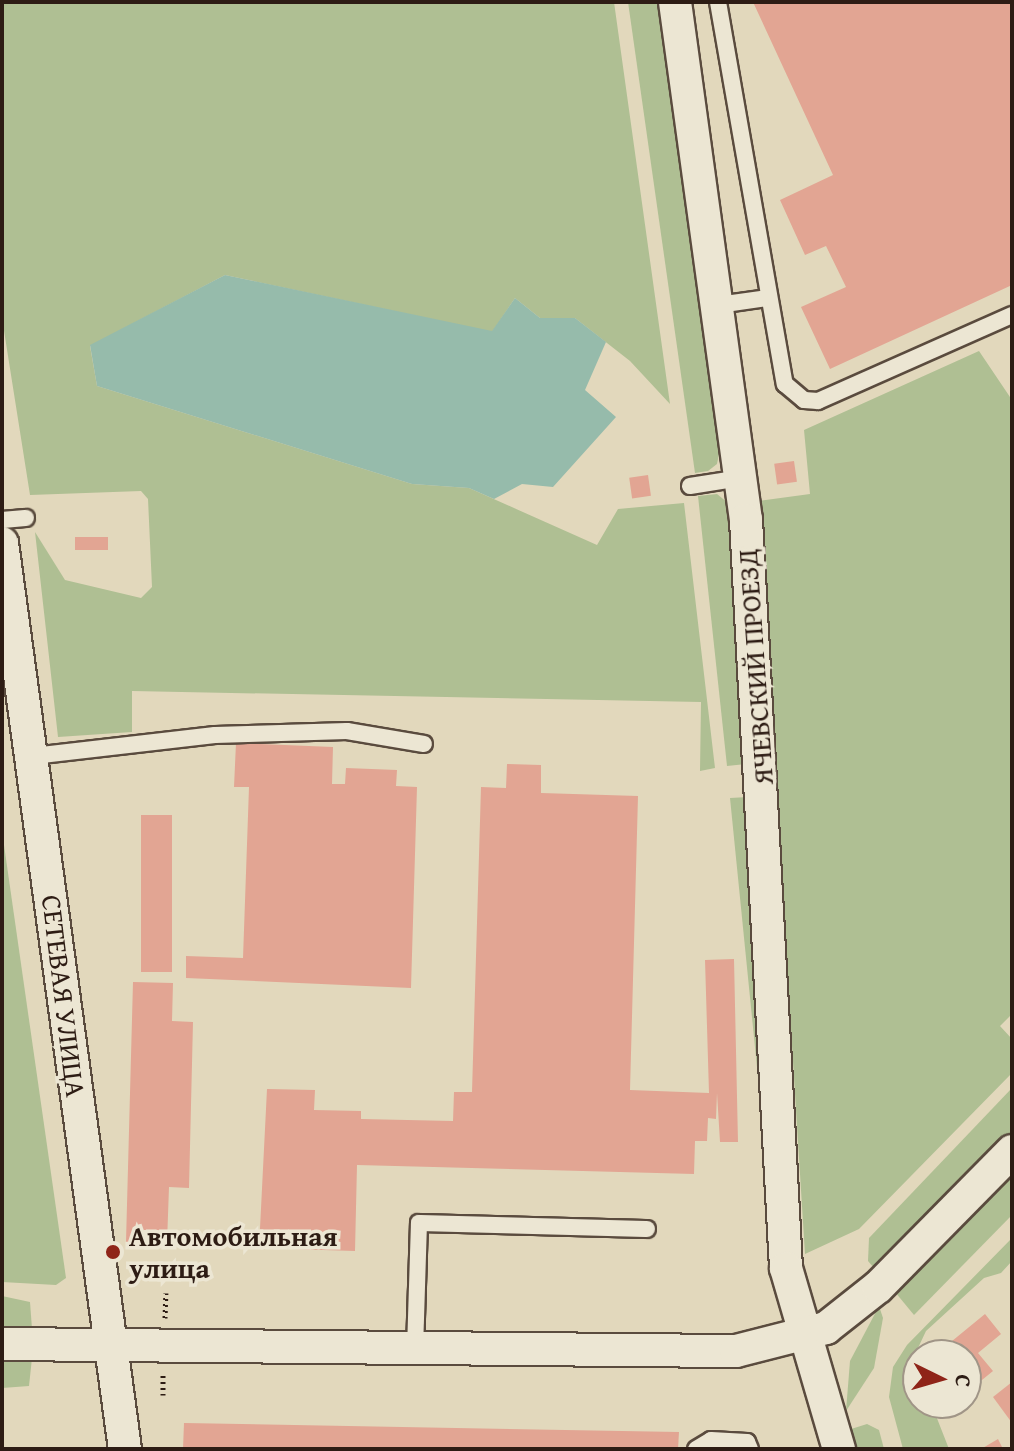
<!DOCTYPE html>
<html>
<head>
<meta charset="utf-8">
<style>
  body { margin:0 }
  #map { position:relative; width:1014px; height:1451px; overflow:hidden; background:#e2d8bc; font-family:"Gentium Book Plus",serif }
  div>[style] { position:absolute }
  .green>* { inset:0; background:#afbf93 }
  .water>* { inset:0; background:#96bbab }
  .building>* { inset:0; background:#e2a593; transform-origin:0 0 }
  .path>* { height:5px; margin-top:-2.5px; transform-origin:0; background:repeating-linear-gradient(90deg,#2d1c14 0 2px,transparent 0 6px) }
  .roads { filter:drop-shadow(2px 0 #5a4b3e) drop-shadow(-2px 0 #5a4b3e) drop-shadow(0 2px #5a4b3e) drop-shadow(0 -2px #5a4b3e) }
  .service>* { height:16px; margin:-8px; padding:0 8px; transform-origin:8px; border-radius:8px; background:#ece6d3 }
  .minor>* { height:32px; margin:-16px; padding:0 16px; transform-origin:16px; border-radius:16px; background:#ece6d3 }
  .dots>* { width:22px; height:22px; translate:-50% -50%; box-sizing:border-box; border:4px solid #ece6d3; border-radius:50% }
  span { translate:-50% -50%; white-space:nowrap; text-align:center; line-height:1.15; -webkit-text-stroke:7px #ece6d3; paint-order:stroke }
  .street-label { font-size:28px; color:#2d1c14 }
  .poi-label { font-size:28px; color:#2d1c14; font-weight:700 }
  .left { translate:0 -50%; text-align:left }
  .frame { position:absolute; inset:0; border:4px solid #2d1c14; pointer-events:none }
  .north { position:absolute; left:902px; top:1339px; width:80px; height:80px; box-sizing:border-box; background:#ece6d3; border:2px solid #a09587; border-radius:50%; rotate:95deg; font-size:22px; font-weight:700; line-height:32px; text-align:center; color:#2d1c14 }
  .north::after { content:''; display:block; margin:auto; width:28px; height:36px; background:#8f2418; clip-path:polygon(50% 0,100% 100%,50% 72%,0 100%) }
</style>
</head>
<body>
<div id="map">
  <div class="green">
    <div style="clip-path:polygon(2px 2px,614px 2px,670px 404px,630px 361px,575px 318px,540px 318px,515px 298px,492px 332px,225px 275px,90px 346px,97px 386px,412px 484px,469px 488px,597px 545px,618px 509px,684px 503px,715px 768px,700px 771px,701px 702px,132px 691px,132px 732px,58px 737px,35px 532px,65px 580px,141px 598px,152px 587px,148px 499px,141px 491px,30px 495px,2px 318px)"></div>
    <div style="clip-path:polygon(628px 2px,660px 2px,720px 449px,717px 464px,708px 471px,695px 473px)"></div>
    <div style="clip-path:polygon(979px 351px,1012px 400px,1012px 1014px,1000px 1026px,1012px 1039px,1012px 1073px,859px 1229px,805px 1254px,758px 501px,810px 494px,804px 430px)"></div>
    <div style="clip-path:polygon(717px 494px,728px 503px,746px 764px,727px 766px,698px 496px)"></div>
    <div style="clip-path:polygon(748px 797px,762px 1117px,730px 798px)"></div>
    <div style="clip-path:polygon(2px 831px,66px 1278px,56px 1285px,2px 1282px)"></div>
    <div style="clip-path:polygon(1012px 1088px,1012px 1132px,874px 1268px,868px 1261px,869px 1238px)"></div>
    <div style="clip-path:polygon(1012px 1173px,1012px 1215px,914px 1315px,895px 1292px)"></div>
    <div style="clip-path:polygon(1012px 1238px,1012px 1261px,1001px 1273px,984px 1278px,926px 1331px,918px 1348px,918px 1403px,931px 1403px,949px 1449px,903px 1449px,889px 1397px,893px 1367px,907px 1345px)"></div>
    <div style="clip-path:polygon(2px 1296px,30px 1302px,32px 1329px,2px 1328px)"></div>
    <div style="clip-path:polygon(879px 1306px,883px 1318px,874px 1368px,846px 1411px,850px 1361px)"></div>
    <div style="clip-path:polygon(2px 1357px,32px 1358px,29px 1386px,2px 1388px)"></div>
    <div style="clip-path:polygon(867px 1424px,879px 1430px,884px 1449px,853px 1449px,848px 1430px)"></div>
  </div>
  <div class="water">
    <div style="clip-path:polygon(225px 275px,492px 331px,515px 298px,540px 318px,575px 318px,606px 342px,585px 390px,616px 417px,553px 487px,522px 484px,494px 499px,469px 488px,412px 484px,97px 386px,90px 345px)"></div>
  </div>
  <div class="building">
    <div style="clip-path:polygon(753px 2px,1012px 2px,1012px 285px,830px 369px,801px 307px,846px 287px,826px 246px,805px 255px,780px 200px,833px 175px)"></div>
    <div style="left:794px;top:461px;width:21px;height:20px;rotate:82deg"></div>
    <div style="left:648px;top:475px;width:21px;height:19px;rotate:82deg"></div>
    <div style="left:108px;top:537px;width:13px;height:33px;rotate:90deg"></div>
    <div style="clip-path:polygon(236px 743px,333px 747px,332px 784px,345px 784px,346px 768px,397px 770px,396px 786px,417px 787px,411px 988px,186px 978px,186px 956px,243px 958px,249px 787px,234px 787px)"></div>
    <div style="clip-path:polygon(507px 764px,541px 765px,541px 793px,638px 796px,630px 1090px,709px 1093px,705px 960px,734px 959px,738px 1142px,720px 1142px,717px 1093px,716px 1119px,708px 1118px,707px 1141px,695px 1141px,694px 1174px,357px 1165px,355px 1251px,259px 1248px,267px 1089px,315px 1090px,314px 1110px,361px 1111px,361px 1119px,453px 1121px,454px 1092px,472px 1092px,481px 787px,506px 788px)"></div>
    <div style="left:141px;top:815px;width:31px;height:157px"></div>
    <div style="clip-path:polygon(133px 982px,173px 983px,172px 1021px,193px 1022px,189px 1188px,169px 1187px,167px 1243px,126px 1242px)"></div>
    <div style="clip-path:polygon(985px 1314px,1001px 1334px,978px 1353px,993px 1371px,966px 1393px,966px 1355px,935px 1355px)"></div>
    <div style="clip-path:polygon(1012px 1382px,1012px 1423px,993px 1397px)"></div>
    <div style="clip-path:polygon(184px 1423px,679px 1432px,678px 1449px,183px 1449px)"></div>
    <div style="clip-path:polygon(998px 1439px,1003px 1449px,981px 1449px)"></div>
  </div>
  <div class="path">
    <div style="left:165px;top:1318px;width:25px;rotate:-88deg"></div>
    <div style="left:163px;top:1395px;width:23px;rotate:-90deg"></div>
  </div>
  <div class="roads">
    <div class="service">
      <div style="left:718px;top:2px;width:388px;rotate:80.1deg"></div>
      <div style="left:785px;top:384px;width:25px;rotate:40deg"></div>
      <div style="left:804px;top:400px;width:14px;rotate:4deg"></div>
      <div style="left:818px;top:401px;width:212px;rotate:-23.9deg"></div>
      <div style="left:718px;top:305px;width:49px;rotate:-8.1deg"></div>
      <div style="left:690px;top:486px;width:52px;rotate:-8.9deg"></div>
      <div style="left:2px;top:520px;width:24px;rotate:-5deg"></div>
      <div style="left:33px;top:756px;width:183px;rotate:-6.6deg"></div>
      <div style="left:215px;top:735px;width:132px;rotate:-1.7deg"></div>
      <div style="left:347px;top:731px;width:78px;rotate:9.6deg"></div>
      <div style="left:415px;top:1350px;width:127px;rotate:-88.2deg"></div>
      <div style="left:419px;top:1223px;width:228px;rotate:1.5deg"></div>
      <div style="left:696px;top:1449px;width:17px;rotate:-31deg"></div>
      <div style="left:711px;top:1440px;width:36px;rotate:3deg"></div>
      <div style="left:747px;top:1442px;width:8px;rotate:67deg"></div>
    </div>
    <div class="minor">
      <div style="left:675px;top:2px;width:523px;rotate:82.2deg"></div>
      <div style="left:746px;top:520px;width:749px;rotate:86.94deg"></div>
      <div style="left:786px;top:1268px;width:189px;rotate:73.7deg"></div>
      <div style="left:2px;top:543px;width:914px;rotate:82.27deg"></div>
      <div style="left:2px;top:1344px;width:734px;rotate:0.55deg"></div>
      <div style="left:736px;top:1351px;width:93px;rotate:-14.3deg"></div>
      <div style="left:826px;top:1328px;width:66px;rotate:-38.3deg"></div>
      <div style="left:878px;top:1287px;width:191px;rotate:-45.4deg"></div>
    </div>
  </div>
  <div class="dots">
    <div style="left:113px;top:1252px;background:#8f2418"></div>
  </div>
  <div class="street-label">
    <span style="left:755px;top:667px;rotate:-94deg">ЯЧЕВСКИЙ ПРОЕЗД</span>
    <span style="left:64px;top:996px;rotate:83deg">СЕТЕВАЯ УЛИЦА</span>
  </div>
  <div class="poi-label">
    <span class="left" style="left:129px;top:1252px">Автомобильная<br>улица</span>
  </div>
  <div class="frame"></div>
  <div class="north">С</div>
</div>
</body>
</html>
